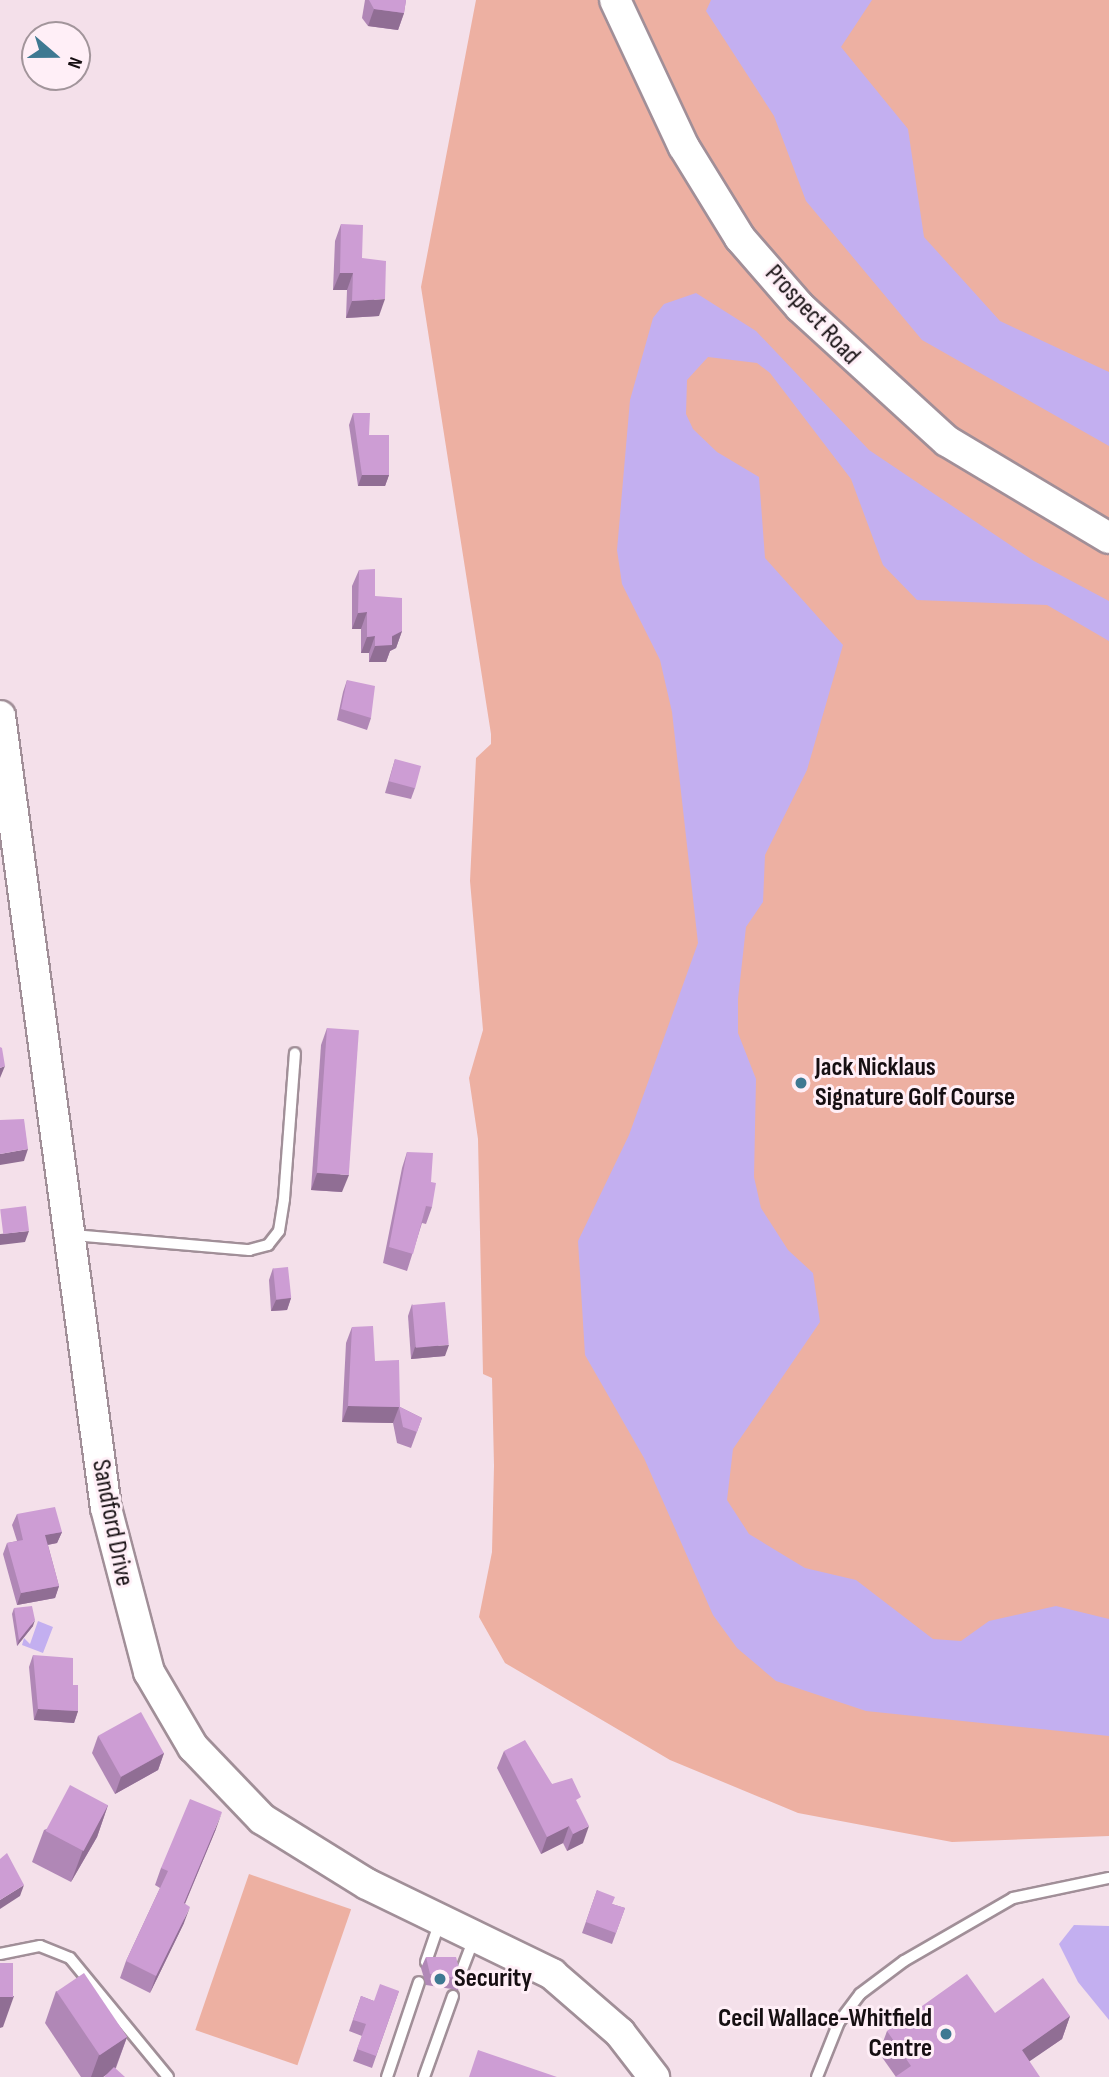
<!DOCTYPE html>
<html>
<head>
<meta charset="utf-8">
<style>
  body { margin:0 }
  #map { position:relative; width:1109px; height:2077px; overflow:hidden; background:#f4e0ea; font-family:"Sofia Sans Condensed",sans-serif }
  div>[style] { position:absolute }
  .green>* { inset:0; background:#edb0a2; transform-origin:0 0 }
  .water>* { inset:0; background:#c3aff0 }
  .roads { filter:drop-shadow(2px 0 #a18f98) drop-shadow(-2px 0 #a18f98) drop-shadow(0 2px #a18f98) drop-shadow(0 -2px #a18f98) }
  .lane>* { height:10px; margin:-5px; padding:0 5px; transform-origin:5px; border-radius:5px; background:#fff }
  .secondary>* { height:30px; margin:-15px; padding:0 15px; transform-origin:15px; border-radius:15px; background:#fff }
  .wall>* { inset:0; background:#b087b6 }
  .shaded-wall>* { inset:0; background:#906e94 }
  .building>* { inset:0; background:#cd9dd4; transform-origin:0 0 }
  .dots>* { width:19px; height:19px; translate:-50% -50%; box-sizing:border-box; border:4px solid #ffeff7; border-radius:50% }
  span { translate:-50% -50%; white-space:nowrap; text-align:center; line-height:1.15; -webkit-text-stroke:6px #ffeff7; paint-order:stroke }
  .street-label { font-size:26px; color:#160f12 }
  .poi-label { font-size:26px; color:#160f12; font-weight:700 }
  .left { translate:0 -50%; text-align:left }
  .right { translate:-100% -50%; text-align:right }
  .north { position:absolute; left:21px; top:21px; width:70px; height:70px; box-sizing:border-box; background:#ffeff7; border:2px solid #a2959b; border-radius:50%; rotate:110deg; font-size:19px; font-weight:700; line-height:28px; text-align:center; color:#160f12 }
  .north::after { content:''; display:block; margin:auto; width:24px; height:32px; background:#3e7992; clip-path:polygon(50% 0,100% 100%,50% 72%,0 100%) }
</style>
</head>
<body>
<div id="map">
  <div class="green">
    <div style="clip-path:polygon(476px 0,1109px 0,1109px 1836px,952px 1842px,798px 1813px,670px 1760px,505px 1663px,479px 1617px,492px 1552px,494px 1466px,492px 1378px,483px 1374px,478px 1139px,469px 1078px,483px 1030px,470px 881px,476px 758px,491px 744px,491px 734px,421px 287px)"></div>
    <div style="left:249px;top:1874px;width:108px;height:165px;rotate:19deg"></div>
  </div>
  <div class="water">
    <div style="clip-path:polygon(711px 0,872px 0,841px 47px,908px 129px,924px 237px,1000px 321px,1109px 372px,1109px 446px,922px 340px,806px 201px,774px 116px,706px 11px)"></div>
    <div style="clip-path:polygon(696px 293px,756px 331px,869px 450px,1034px 561px,1109px 601px,1109px 641px,1047px 605px,917px 600px,883px 565px,851px 479px,770px 373px,757px 363px,708px 357px,687px 380px,686px 414px,693px 429px,717px 452px,759px 477px,765px 558px,843px 645px,807px 770px,765px 855px,763px 902px,746px 927px,738px 999px,738px 1033px,756px 1079px,754px 1177px,761px 1208px,788px 1250px,813px 1273px,820px 1322px,733px 1449px,727px 1500px,749px 1534px,805px 1568px,856px 1580px,933px 1639px,961px 1641px,989px 1621px,1056px 1606px,1109px 1619px,1109px 1736px,866px 1711px,776px 1681px,737px 1648px,713px 1615px,644px 1458px,585px 1355px,578px 1241px,629px 1135px,698px 943px,672px 712px,660px 660px,622px 584px,617px 550px,630px 400px,653px 318px,664px 304px)"></div>
    <div style="clip-path:polygon(38px 1621px,53px 1627px,43px 1653px,22px 1645px,24px 1638px,30px 1644px)"></div>
    <div style="clip-path:polygon(1074px 1925px,1109px 1926px,1109px 2020px,1078px 1982px,1059px 1944px)"></div>
  </div>
  <div class="roads">
    <div class="lane">
      <div style="left:73px;top:1235px;width:177px;rotate:4.9deg"></div>
      <div style="left:249px;top:1250px;width:20px;rotate:-15deg"></div>
      <div style="left:268px;top:1245px;width:18px;rotate:-52deg"></div>
      <div style="left:279px;top:1231px;width:32px;rotate:-81deg"></div>
      <div style="left:284px;top:1199px;width:146px;rotate:-85.7deg"></div>
      <div style="left:0;top:1954px;width:41px;rotate:-11.3deg"></div>
      <div style="left:40px;top:1946px;width:32px;rotate:22deg"></div>
      <div style="left:70px;top:1958px;width:154px;rotate:50.5deg"></div>
      <div style="left:426px;top:1962px;width:43px;rotate:-71.1deg"></div>
      <div style="left:460px;top:1975px;width:39px;rotate:-69deg"></div>
      <div style="left:387px;top:2077px;width:100px;rotate:-71.4deg"></div>
      <div style="left:424px;top:2077px;width:86px;rotate:-70.3deg"></div>
      <div style="left:817px;top:2077px;width:59px;rotate:-68.2deg"></div>
      <div style="left:839px;top:2022px;width:35px;rotate:-53deg"></div>
      <div style="left:860px;top:1994px;width:55px;rotate:-36.9deg"></div>
      <div style="left:904px;top:1961px;width:126px;rotate:-30deg"></div>
      <div style="left:1013px;top:1898px;width:98px;rotate:-11.8deg"></div>
    </div>
    <div class="secondary">
      <div style="left:615px;top:0;width:162px;rotate:64.9deg"></div>
      <div style="left:684px;top:147px;width:107px;rotate:58.4deg"></div>
      <div style="left:740px;top:238px;width:91px;rotate:49deg"></div>
      <div style="left:800px;top:307px;width:199px;rotate:42.4deg"></div>
      <div style="left:947px;top:441px;width:189px;rotate:30.9deg"></div>
      <div style="left:0;top:716px;width:799px;rotate:82.38deg"></div>
      <div style="left:106px;top:1508px;width:170px;rotate:75.3deg"></div>
      <div style="left:149px;top:1672px;width:87px;rotate:59.6deg"></div>
      <div style="left:193px;top:1747px;width:100px;rotate:46.2deg"></div>
      <div style="left:262px;top:1819px;width:123px;rotate:31.8deg"></div>
      <div style="left:367px;top:1884px;width:206px;rotate:25.9deg"></div>
      <div style="left:552px;top:1974px;width:90px;rotate:40.9deg"></div>
      <div style="left:620px;top:2033px;width:56px;rotate:52.3deg"></div>
    </div>
  </div>
  <div class="wall">
    <div style="clip-path:polygon(365px 0,406px 0,404px 13px,398px 30px,368px 26px,362px 18px)"></div>
    <div style="clip-path:polygon(341px 224px,362px 258px,379px 316px,346px 318px,347px 290px,333px 290px,335px 241px)"></div>
    <div style="clip-path:polygon(353px 413px,369px 435px,389px 475px,385px 486px,358px 486px,349px 425px)"></div>
    <div style="clip-path:polygon(359px 570px,375px 596px,402px 631px,396px 648px,390px 651px,386px 662px,369px 662px,369px 653px,361px 653px,361px 629px,352px 629px,352px 586px)"></div>
    <div style="clip-path:polygon(347px 680px,371px 718px,367px 730px,337px 720px,343px 692px)"></div>
    <div style="clip-path:polygon(395px 759px,415px 788px,411px 799px,385px 793px)"></div>
    <div style="clip-path:polygon(327px 1028px,342px 1192px,311px 1190px,321px 1045px)"></div>
    <div style="clip-path:polygon(407px 1152px,431px 1182px,432px 1207px,426px 1224px,422px 1223px,407px 1271px,383px 1263px,402px 1168px)"></div>
    <div style="clip-path:polygon(273px 1268px,291px 1298px,287px 1310px,271px 1311px,269px 1280px)"></div>
    <div style="clip-path:polygon(412px 1304px,445px 1356px,411px 1359px,408px 1316px)"></div>
    <div style="clip-path:polygon(352px 1327px,375px 1361px,400px 1407px,422px 1418px,411px 1448px,397px 1443px,393px 1423px,342px 1422px,346px 1343px)"></div>
    <div style="clip-path:polygon(17px 1514px,62px 1532px,57px 1543px,48px 1545px,59px 1586px,55px 1598px,17px 1605px,3px 1554px,7px 1543px,17px 1541px,12px 1525px)"></div>
    <div style="clip-path:polygon(14px 1608px,33px 1626px,17px 1646px,12px 1614px)"></div>
    <div style="clip-path:polygon(33px 1655px,73px 1685px,78px 1711px,74px 1723px,34px 1720px,29px 1667px)"></div>
    <div style="clip-path:polygon(98px 1736px,164px 1753px,158px 1770px,115px 1794px,92px 1753px)"></div>
    <div style="clip-path:polygon(504px 1751px,552px 1784px,578px 1805px,583px 1843px,567px 1851px,563px 1843px,541px 1854px,497px 1768px)"></div>
    <div style="clip-path:polygon(108px 1805px,97px 1837px,71px 1882px,32px 1862px,44px 1830px)"></div>
    <div style="clip-path:polygon(216px 1829px,185px 1904px,184px 1923px,150px 1993px,120px 1978px,126px 1961px,160px 1888px,155px 1885px,161px 1868px)"></div>
    <div style="clip-path:polygon(597px 1890px,612px 1904px,625px 1908px,612px 1944px,582px 1933px)"></div>
    <div style="clip-path:polygon(426px 1957px,462px 1979px,458px 1990px,426px 1985px,421px 1968px)"></div>
    <div style="clip-path:polygon(56px 1991px,127px 2037px,116px 2068px,103px 2077px,81px 2077px,45px 2023px)"></div>
    <div style="clip-path:polygon(399px 1991px,372px 2068px,353px 2061px,362px 2036px,349px 2031px,361px 1996px,374px 2001px)"></div>
    <div style="clip-path:polygon(995px 2013px,1070px 2016px,1062px 2039px,1029px 2061px,896px 2077px,879px 2053px,887px 2031px)"></div>
  </div>
  <div class="shaded-wall">
    <div style="clip-path:polygon(374px 9px,404px 13px,398px 30px,368px 26px)"></div>
    <div style="clip-path:polygon(340px 273px,353px 273px,347px 290px,333px 290px)"></div>
    <div style="clip-path:polygon(385px 299px,379px 316px,346px 318px,352px 301px)"></div>
    <div style="clip-path:polygon(362px 475px,389px 475px,385px 486px,358px 486px)"></div>
    <div style="clip-path:polygon(367px 612px,361px 629px,352px 629px,358px 613px)"></div>
    <div style="clip-path:polygon(402px 631px,396px 648px,390px 651px,386px 662px,369px 662px,375px 646px)"></div>
    <div style="clip-path:polygon(375px 636px,369px 653px,361px 653px,367px 637px)"></div>
    <div style="clip-path:polygon(5px 1066px,0 1078px,0 1068px)"></div>
    <div style="clip-path:polygon(28px 1149px,24px 1161px,0 1165px,0 1154px)"></div>
    <div style="clip-path:polygon(317px 1173px,349px 1175px,342px 1192px,311px 1190px)"></div>
    <div style="clip-path:polygon(29px 1231px,25px 1242px,0 1245px,0 1234px)"></div>
    <div style="clip-path:polygon(291px 1298px,287px 1310px,271px 1311px,276px 1300px)"></div>
    <div style="clip-path:polygon(449px 1345px,445px 1356px,411px 1359px,415px 1347px)"></div>
    <div style="clip-path:polygon(348px 1406px,399px 1407px,393px 1423px,342px 1422px)"></div>
    <div style="clip-path:polygon(62px 1532px,57px 1543px,41px 1546px,45px 1535px)"></div>
    <div style="clip-path:polygon(59px 1586px,55px 1598px,17px 1605px,21px 1593px)"></div>
    <div style="clip-path:polygon(35px 1620px,33px 1626px,17px 1646px,19px 1640px)"></div>
    <div style="clip-path:polygon(38px 1709px,78px 1711px,74px 1723px,34px 1720px)"></div>
    <div style="clip-path:polygon(164px 1753px,158px 1770px,115px 1794px,121px 1777px)"></div>
    <div style="clip-path:polygon(108px 1805px,97px 1837px,71px 1882px,83px 1850px)"></div>
    <div style="clip-path:polygon(222px 1812px,216px 1829px,178px 1920px,184px 1903px)"></div>
    <div style="clip-path:polygon(569px 1826px,563px 1843px,541px 1854px,547px 1837px)"></div>
    <div style="clip-path:polygon(589px 1826px,583px 1843px,567px 1851px,573px 1834px)"></div>
    <div style="clip-path:polygon(24px 1885px,20px 1896px,0 1909px,0 1900px)"></div>
    <div style="clip-path:polygon(190px 1907px,184px 1923px,150px 1993px,156px 1976px)"></div>
    <div style="clip-path:polygon(14px 1996px,3px 2027px,0 2028px,0 1997px)"></div>
    <div style="clip-path:polygon(1070px 2016px,1062px 2039px,1014px 2072px,1022px 2050px)"></div>
    <div style="clip-path:polygon(127px 2037px,115px 2069px,103px 2077px,91px 2077px,99px 2055px)"></div>
  </div>
  <div class="building">
    <div style="clip-path:polygon(369px 0,406px 0,404px 13px,374px 9px)"></div>
    <div style="clip-path:polygon(341px 224px,363px 225px,362px 258px,386px 261px,385px 299px,352px 301px,353px 273px,340px 273px)"></div>
    <div style="clip-path:polygon(353px 413px,370px 413px,369px 435px,389px 435px,389px 475px,362px 475px)"></div>
    <div style="clip-path:polygon(375px 569px,375px 596px,402px 598px,402px 631px,392px 636px,392px 645px,375px 646px,375px 636px,367px 637px,367px 612px,358px 613px,359px 570px)"></div>
    <div style="clip-path:polygon(347px 680px,375px 686px,371px 718px,341px 709px)"></div>
    <div style="left:395px;top:759px;width:27px;height:23px;rotate:15deg"></div>
    <div style="left:327px;top:1028px;width:32px;height:145px;rotate:4deg"></div>
    <div style="clip-path:polygon(0 1047px,2px 1048px,5px 1066px,0 1068px)"></div>
    <div style="clip-path:polygon(24px 1119px,28px 1149px,0 1154px,0 1120px)"></div>
    <div style="clip-path:polygon(407px 1152px,433px 1153px,431px 1182px,436px 1183px,432px 1207px,426px 1206px,413px 1254px,389px 1247px)"></div>
    <div style="left:26px;top:1206px;width:25px;height:26px;rotate:83deg"></div>
    <div style="left:288px;top:1267px;width:31px;height:15px;rotate:84deg"></div>
    <div style="left:445px;top:1302px;width:43px;height:33px;rotate:85deg"></div>
    <div style="clip-path:polygon(373px 1326px,375px 1361px,399px 1360px,400px 1407px,422px 1418px,417px 1432px,403px 1427px,399px 1407px,348px 1406px,352px 1327px)"></div>
    <div style="clip-path:polygon(55px 1507px,62px 1532px,45px 1535px,59px 1586px,21px 1593px,7px 1543px,23px 1540px,17px 1514px)"></div>
    <div style="clip-path:polygon(32px 1606px,35px 1620px,19px 1640px,14px 1608px)"></div>
    <div style="clip-path:polygon(33px 1655px,73px 1658px,73px 1685px,78px 1685px,78px 1711px,38px 1709px)"></div>
    <div style="left:141px;top:1712px;width:47px;height:49px;rotate:61deg"></div>
    <div style="clip-path:polygon(525px 1740px,552px 1784px,572px 1778px,581px 1797px,576px 1800px,589px 1826px,573px 1834px,569px 1826px,547px 1837px,504px 1751px)"></div>
    <div style="left:70px;top:1785px;width:43px;height:52px;rotate:28deg"></div>
    <div style="clip-path:polygon(190px 1799px,222px 1812px,184px 1903px,190px 1907px,156px 1976px,126px 1961px,168px 1871px,161px 1868px)"></div>
    <div style="clip-path:polygon(7px 1853px,24px 1885px,0 1900px,0 1859px)"></div>
    <div style="clip-path:polygon(597px 1890px,615px 1897px,612px 1904px,625px 1908px,616px 1933px,586px 1922px)"></div>
    <div style="clip-path:polygon(426px 1957px,456px 1957px,462px 1979px,430px 1974px)"></div>
    <div style="left:0;top:1963px;width:13px;height:34px"></div>
    <div style="left:84px;top:1973px;width:77px;height:33px;rotate:56deg"></div>
    <div style="clip-path:polygon(967px 1974px,995px 2013px,1043px 1978px,1070px 2016px,1022px 2050px,1040px 2077px,895px 2077px,911px 2066px,887px 2031px)"></div>
    <div style="clip-path:polygon(380px 1984px,399px 1991px,376px 2056px,357px 2049px,366px 2024px,353px 2020px,361px 1996px,374px 2001px)"></div>
    <div style="clip-path:polygon(478px 2050px,557px 2077px,469px 2077px)"></div>
    <div style="clip-path:polygon(114px 2067px,125px 2077px,104px 2077px)"></div>
  </div>
  <div class="dots">
    <div style="left:801px;top:1083px;background:#3e7992"></div>
    <div style="left:440px;top:1979px;background:#3e7992"></div>
    <div style="left:946px;top:2034px;background:#3e7992"></div>
  </div>
  <div class="street-label">
    <span style="left:812px;top:315px;rotate:47deg">Prospect Road</span>
    <span style="left:112px;top:1523px;rotate:79deg">Sandford Drive</span>
  </div>
  <div class="poi-label">
    <span class="left" style="left:815px;top:1083px">Jack Nicklaus<br>Signature Golf Course</span>
    <span class="left" style="left:454px;top:1979px">Security</span>
    <span class="right" style="left:932px;top:2034px">Cecil Wallace-Whitfield<br>Centre</span>
  </div>
  <div class="north">N</div>
</div>
</body>
</html>
